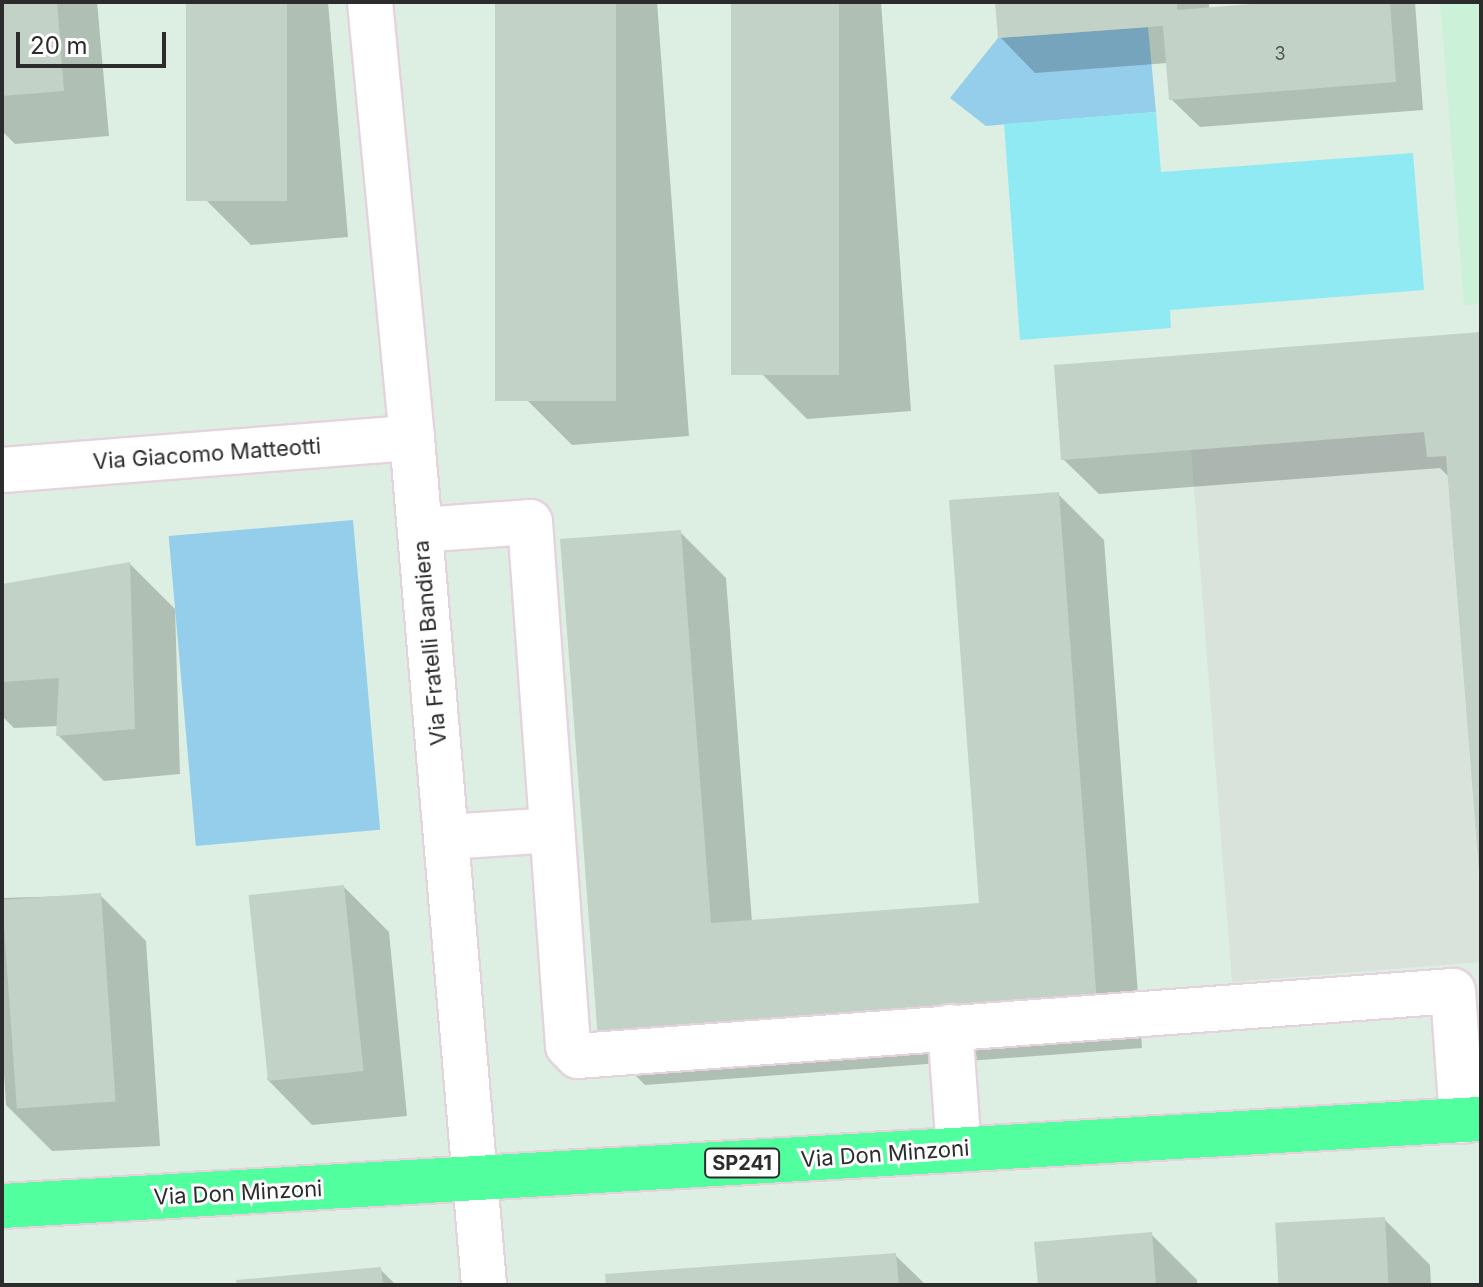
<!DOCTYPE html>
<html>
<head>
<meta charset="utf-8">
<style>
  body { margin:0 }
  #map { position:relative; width:1483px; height:1287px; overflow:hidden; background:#ddefe2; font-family:Inter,sans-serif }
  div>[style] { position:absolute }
  .education>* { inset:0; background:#cbf2d9 }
  .green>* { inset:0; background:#94ceeb; transform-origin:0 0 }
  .pitch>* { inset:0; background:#8feaf4 }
  .plaza>* { inset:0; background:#d9e3dc }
  .shadow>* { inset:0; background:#0003 }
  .building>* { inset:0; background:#c3d2c6; transform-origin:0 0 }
  .roads { filter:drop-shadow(2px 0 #e6d2dd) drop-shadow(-2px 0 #e6d2dd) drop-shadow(0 2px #e6d2dd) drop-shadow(0 -2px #e6d2dd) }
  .minor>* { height:44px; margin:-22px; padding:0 22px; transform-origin:22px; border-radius:22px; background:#fff }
  .major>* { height:44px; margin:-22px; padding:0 22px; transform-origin:22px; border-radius:22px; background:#52ff9e }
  span { translate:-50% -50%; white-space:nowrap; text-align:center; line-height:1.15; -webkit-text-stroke:6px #fff; paint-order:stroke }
  .number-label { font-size:18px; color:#525652 }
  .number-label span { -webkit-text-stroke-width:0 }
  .shield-label span { padding:2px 6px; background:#fff; border:2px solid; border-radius:6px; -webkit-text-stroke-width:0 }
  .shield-label { font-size:20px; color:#2c2c2c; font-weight:700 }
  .street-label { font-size:22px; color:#2c2c2c }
  .frame { position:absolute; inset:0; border:4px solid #2c2c2c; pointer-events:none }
  .scale { position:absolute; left:16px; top:32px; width:150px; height:36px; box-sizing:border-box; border:4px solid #2c2c2c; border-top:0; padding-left:10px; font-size:24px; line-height:28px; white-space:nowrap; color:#2c2c2c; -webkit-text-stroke:6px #fff; paint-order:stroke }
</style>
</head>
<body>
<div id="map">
  <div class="education">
    <div style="clip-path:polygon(1440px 2px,1481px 2px,1481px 304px,1464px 305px)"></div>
  </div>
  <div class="green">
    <div style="clip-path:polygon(1148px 27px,1156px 112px,986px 126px,950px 98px,998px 38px)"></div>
    <div style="left:353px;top:520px;width:311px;height:185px;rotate:85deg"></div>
  </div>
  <div class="pitch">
    <div style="clip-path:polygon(1156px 112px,1161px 172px,1413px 153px,1424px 290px,1170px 310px,1171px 328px,1020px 340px,1004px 124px)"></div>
  </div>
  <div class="plaza">
    <div style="clip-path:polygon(1424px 432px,1427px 457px,1446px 456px,1481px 908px,1481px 962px,1232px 982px,1191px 450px)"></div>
  </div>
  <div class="shadow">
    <div style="clip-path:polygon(2px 2px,97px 2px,109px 136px,15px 144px,2px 131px)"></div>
    <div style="clip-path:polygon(188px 2px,328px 2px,348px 237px,251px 245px,205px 199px)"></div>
    <div style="clip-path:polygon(497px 2px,657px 2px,689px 436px,572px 445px,526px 399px)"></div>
    <div style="clip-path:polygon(733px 2px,881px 2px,911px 411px,807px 419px,761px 373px)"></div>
    <div style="clip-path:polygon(997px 2px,1209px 2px,1209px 9px,1299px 2px,1415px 2px,1423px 110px,1200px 127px,1171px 99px,1168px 63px,1035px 73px,1000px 37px)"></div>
    <div style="clip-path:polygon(1481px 334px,1481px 883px,1449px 477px,1440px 468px,1099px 494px,1063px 459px)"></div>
    <div style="clip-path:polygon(1058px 494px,1104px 540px,1142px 1048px,645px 1085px,599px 1039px,680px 532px,726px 578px,752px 922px,981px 905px)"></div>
    <div style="clip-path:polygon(130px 564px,175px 609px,180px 774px,104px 781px,58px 735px,58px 726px,14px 728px,2px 716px,2px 586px)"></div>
    <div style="clip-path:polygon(344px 887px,389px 932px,407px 1116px,312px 1125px,267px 1079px)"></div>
    <div style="clip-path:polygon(100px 895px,146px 941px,160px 1146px,52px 1151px,6px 1105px,2px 1042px,2px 898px)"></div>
    <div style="clip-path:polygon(1384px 1219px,1430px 1265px,1431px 1285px,1280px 1285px)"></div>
    <div style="clip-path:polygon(1151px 1234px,1197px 1280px,1197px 1285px,1040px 1285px)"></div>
    <div style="clip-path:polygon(895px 1255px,926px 1285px,608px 1285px)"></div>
    <div style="clip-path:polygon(380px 1269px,396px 1285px,239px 1285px)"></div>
  </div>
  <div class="building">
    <div style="clip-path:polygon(2px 2px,57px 2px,64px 91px,2px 96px)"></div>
    <div style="left:186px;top:2px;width:101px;height:199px"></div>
    <div style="left:495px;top:2px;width:121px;height:399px"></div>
    <div style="left:731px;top:2px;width:108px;height:373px"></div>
    <div style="clip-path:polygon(995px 2px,1177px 2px,1177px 10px,1276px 2px,1390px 2px,1396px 82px,1169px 100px,1163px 26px,998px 38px)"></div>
    <div style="clip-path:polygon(1481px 332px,1481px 874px,1479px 874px,1446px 456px,1427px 457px,1424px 432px,1061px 460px,1054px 365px)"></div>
    <div style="clip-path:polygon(1059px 492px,1097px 1003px,598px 1040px,560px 539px,681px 530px,711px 923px,979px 903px,949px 500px)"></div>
    <div style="clip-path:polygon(130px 562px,135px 729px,56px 736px,59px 678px,2px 682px,2px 584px)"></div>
    <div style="left:344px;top:885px;width:187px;height:96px;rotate:84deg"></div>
    <div style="left:101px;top:893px;width:209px;height:99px;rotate:86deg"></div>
    <div style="left:1385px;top:1217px;width:68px;height:110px;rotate:87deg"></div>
    <div style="clip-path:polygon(1152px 1232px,1156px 1285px,1038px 1285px,1034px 1242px)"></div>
    <div style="clip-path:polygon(896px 1253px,899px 1285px,606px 1285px,605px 1274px)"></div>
    <div style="clip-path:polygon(381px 1267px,383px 1285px,237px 1285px,236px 1280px)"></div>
  </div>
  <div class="roads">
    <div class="minor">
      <div style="left:370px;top:2px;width:438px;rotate:84.5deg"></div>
      <div style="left:412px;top:438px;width:850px;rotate:85.14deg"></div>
      <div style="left:2px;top:470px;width:411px;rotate:-4.5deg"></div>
      <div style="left:420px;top:530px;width:110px;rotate:-4.2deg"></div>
      <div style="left:530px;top:522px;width:525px;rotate:85.85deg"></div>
      <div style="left:568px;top:1046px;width:14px;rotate:45deg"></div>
      <div style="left:578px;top:1056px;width:877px;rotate:-4.25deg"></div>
      <div style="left:1453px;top:991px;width:130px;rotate:86deg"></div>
      <div style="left:447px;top:837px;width:105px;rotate:-3.8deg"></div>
      <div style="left:950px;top:1027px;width:122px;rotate:85.8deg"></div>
    </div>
    <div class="major">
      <div style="left:2px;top:1206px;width:1482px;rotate:-3.37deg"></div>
    </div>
  </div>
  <div class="number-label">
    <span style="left:1280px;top:54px">3</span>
  </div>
  <div class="shield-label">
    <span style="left:742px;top:1163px">SP241</span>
  </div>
  <div class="street-label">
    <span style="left:207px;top:454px;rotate:-4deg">Via Giacomo Matteotti</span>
    <span style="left:430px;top:643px;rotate:-95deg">Via Fratelli Bandiera</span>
    <span style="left:885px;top:1154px;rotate:-4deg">Via Don Minzoni</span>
    <span style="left:238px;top:1193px;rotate:-3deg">Via Don Minzoni</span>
  </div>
  <div class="frame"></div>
  <div class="scale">20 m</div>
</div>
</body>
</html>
